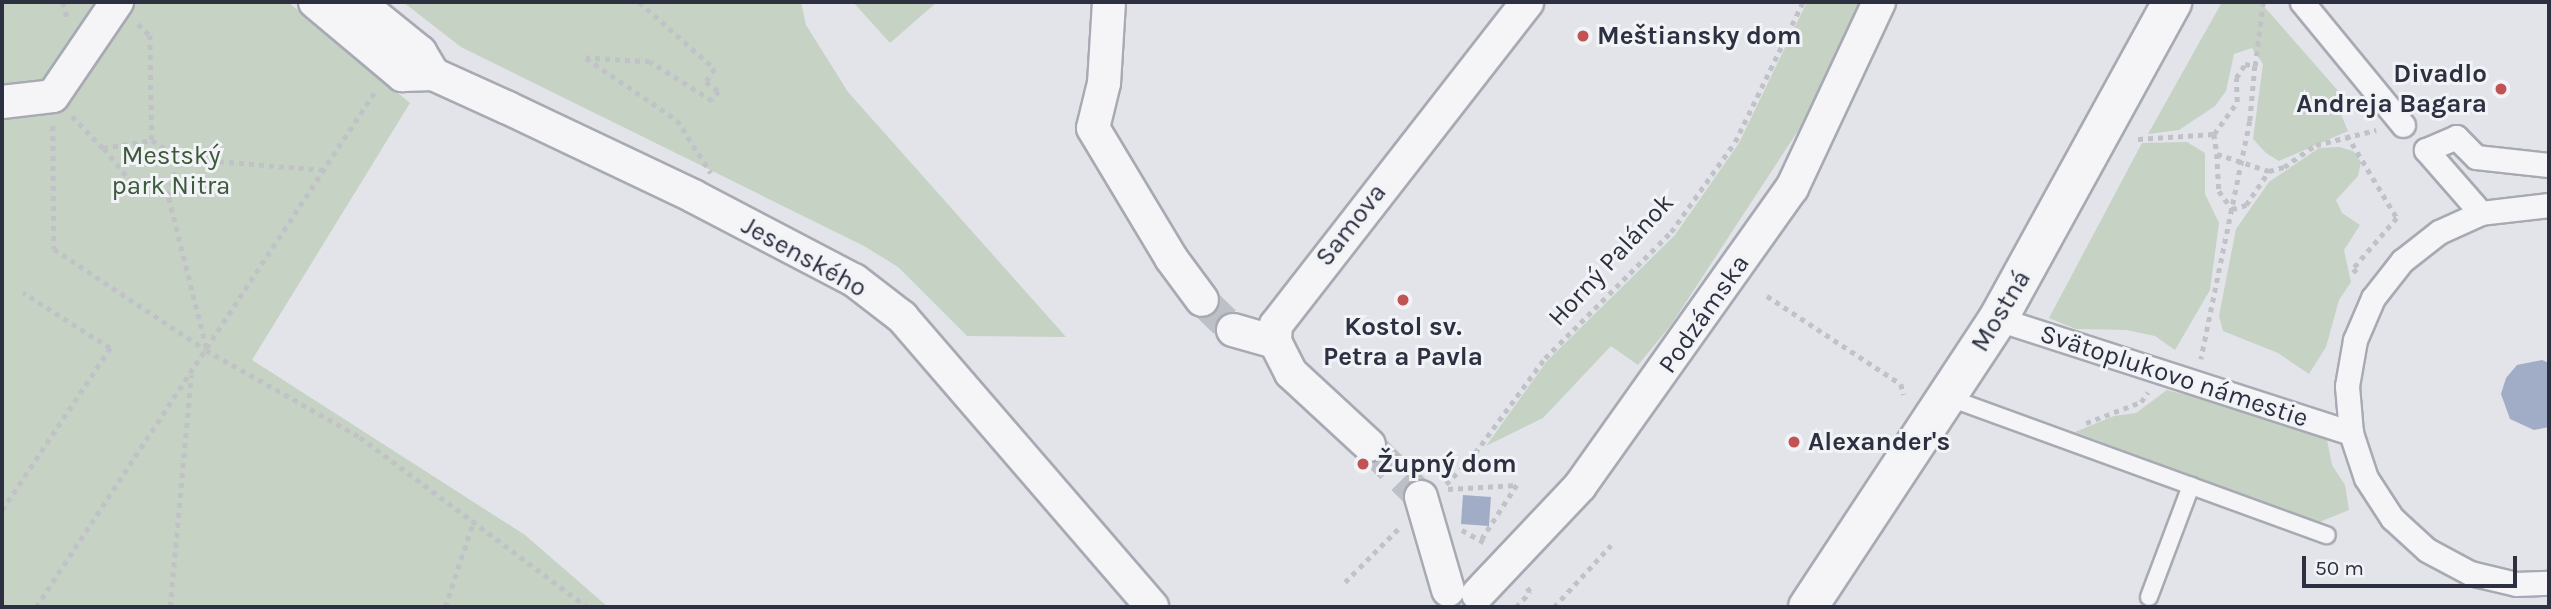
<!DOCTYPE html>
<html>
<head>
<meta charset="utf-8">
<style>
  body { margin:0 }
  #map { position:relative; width:2551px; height:609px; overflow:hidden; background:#e2e4e9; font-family:Karla,sans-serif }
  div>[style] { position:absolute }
  .green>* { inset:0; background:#c6d2c4 }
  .water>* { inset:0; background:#a1adc6; transform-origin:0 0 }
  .minor-tunnel>* { height:32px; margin-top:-16px; transform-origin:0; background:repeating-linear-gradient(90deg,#bec0c7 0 32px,transparent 0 48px) }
  .path>* { height:4.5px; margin-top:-2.25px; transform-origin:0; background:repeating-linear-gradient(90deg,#c1c2c8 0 5px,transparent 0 10px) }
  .roads { filter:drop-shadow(2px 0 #a8aab3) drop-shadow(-2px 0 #a8aab3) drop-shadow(0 2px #a8aab3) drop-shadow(0 -2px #a8aab3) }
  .service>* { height:16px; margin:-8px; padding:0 8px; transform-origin:8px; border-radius:8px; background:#f5f5f8 }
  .pedestrian>* { height:23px; margin:-11.5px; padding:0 11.5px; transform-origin:11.5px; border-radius:11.5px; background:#f5f5f8 }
  .minor>* { height:32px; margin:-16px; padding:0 16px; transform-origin:16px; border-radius:16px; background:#f5f5f8 }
  .tertiary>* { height:38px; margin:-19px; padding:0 19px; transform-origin:19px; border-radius:19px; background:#f5f5f8 }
  .dots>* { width:19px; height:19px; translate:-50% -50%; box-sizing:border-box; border:4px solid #f2f3f7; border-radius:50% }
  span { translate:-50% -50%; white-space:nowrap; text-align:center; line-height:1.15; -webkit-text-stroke:6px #f2f3f7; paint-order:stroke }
  .poi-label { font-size:26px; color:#2c3040; font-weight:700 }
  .left { translate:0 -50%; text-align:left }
  .right { translate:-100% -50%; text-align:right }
  .park-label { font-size:26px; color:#3c5a3a }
  .street-label { font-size:26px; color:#2c3040 }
  .frame { position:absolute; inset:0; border:4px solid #2c3040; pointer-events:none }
  .scale { position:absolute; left:2302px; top:556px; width:215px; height:32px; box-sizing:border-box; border:4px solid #2c3040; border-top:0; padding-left:9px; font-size:21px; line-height:24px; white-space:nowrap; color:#2c3040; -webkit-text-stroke:5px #f2f3f7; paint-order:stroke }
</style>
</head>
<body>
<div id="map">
  <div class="green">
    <div style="clip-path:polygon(2px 2px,288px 2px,410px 103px,252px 360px,525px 535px,608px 607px,2px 607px)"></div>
    <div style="clip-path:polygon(403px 2px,801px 2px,806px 25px,848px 92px,1066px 337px,967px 336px,898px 267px,864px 246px,461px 47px)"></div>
    <div style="clip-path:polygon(853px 2px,937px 2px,890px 43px)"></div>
    <div style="clip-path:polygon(1807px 2px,1862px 2px,1807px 117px,1671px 325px,1638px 365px,1611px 346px,1543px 418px,1486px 446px,1547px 361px,1675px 235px,1739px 143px)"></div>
    <div style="clip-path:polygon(2222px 2px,2261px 3px,2347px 101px,2337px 105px,2348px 131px,2279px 161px,2266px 153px,2253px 139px,2263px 64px,2252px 48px,2234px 54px,2226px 91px,2215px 106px,2179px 130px,2148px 134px)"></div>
    <div style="clip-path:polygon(2187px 142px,2205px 153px,2205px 194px,2219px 223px,2210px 290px,2175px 350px,2155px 336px,2127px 330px,2076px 329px,2049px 318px,2142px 143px)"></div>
    <div style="clip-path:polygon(2339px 147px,2353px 151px,2361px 162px,2358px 176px,2336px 200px,2342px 213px,2360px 225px,2344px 250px,2351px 282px,2339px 300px,2326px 347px,2309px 374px,2278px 353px,2223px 331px,2219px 316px,2236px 229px,2269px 182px,2319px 148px)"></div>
    <div style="clip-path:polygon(2167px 390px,2325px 430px,2332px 465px,2345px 485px,2349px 510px,2317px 523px,2075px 432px,2114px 416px,2136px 413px)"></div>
  </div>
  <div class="water">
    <div style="clip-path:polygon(2542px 360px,2549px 363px,2549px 427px,2534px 430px,2510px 419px,2501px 394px,2506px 378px,2517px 365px)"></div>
    <div style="left:1463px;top:495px;width:28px;height:29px;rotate:4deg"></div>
  </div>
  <div class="minor-tunnel">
    <div style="left:1202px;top:300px;width:43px;rotate:44.1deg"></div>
    <div style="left:1369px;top:445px;width:74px;rotate:45deg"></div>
  </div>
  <div class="path">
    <div style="left:63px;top:2px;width:20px;rotate:75deg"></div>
    <div style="left:639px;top:2px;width:101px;rotate:41.4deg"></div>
    <div style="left:715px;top:69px;width:16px;rotate:125deg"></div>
    <div style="left:706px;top:82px;width:16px;rotate:35deg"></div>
    <div style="left:719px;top:91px;width:12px;rotate:125deg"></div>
    <div style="left:712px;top:101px;width:73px;rotate:-147.8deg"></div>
    <div style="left:650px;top:62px;width:64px;rotate:-176.4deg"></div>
    <div style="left:586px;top:58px;width:110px;rotate:34.3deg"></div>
    <div style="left:677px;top:120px;width:63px;rotate:57.3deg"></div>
    <div style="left:138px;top:24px;width:16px;rotate:43deg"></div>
    <div style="left:150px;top:35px;width:105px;rotate:88.9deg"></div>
    <div style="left:152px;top:140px;width:32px;rotate:34deg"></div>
    <div style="left:2255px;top:66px;width:64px;rotate:-82.9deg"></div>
    <div style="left:72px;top:116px;width:45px;rotate:45.9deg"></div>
    <div style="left:103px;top:148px;width:50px;rotate:-9.3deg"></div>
    <div style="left:53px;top:126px;width:123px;rotate:89.5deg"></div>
    <div style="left:54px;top:249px;width:182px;rotate:33.6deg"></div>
    <div style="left:206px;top:350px;width:177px;rotate:29.5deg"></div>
    <div style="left:360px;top:437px;width:284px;rotate:36.8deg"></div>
    <div style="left:2214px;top:134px;width:20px;rotate:81deg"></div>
    <div style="left:2217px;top:154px;width:55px;rotate:18.1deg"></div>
    <div style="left:2269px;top:171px;width:16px;rotate:-15deg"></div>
    <div style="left:2284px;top:167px;width:39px;rotate:-35deg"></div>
    <div style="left:2316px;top:145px;width:62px;rotate:-14deg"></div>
    <div style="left:2347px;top:135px;width:97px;rotate:58.9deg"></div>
    <div style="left:2397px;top:218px;width:67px;rotate:130.8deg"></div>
    <div style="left:2353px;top:269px;width:8px;rotate:40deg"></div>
    <div style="left:2138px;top:139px;width:76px;rotate:-3.8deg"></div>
    <div style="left:2214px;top:134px;width:39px;rotate:-54deg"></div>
    <div style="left:2237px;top:102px;width:24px;rotate:-92deg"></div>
    <div style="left:2236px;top:78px;width:17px;rotate:-57deg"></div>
    <div style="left:2245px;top:64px;width:10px;rotate:11deg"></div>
    <div style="left:2255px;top:66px;width:55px;rotate:95.2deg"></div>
    <div style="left:2250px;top:121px;width:243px;rotate:101.6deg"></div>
    <div style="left:104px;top:148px;width:45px;rotate:51.3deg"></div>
    <div style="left:132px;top:183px;width:38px;rotate:20deg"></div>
    <div style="left:2217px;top:154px;width:37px;rotate:87deg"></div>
    <div style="left:2219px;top:191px;width:22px;rotate:54deg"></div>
    <div style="left:2232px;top:209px;width:15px;rotate:-16deg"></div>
    <div style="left:2246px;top:205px;width:41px;rotate:-55.9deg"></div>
    <div style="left:1767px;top:296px;width:160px;rotate:33.3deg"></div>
    <div style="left:1901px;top:384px;width:11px;rotate:75deg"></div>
    <div style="left:206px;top:348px;width:157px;rotate:-104deg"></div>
    <div style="left:168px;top:196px;width:40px;rotate:-74deg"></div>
    <div style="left:179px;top:158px;width:145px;rotate:4.7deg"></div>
    <div style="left:2086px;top:423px;width:59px;rotate:-20.9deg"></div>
    <div style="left:2141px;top:402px;width:12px;rotate:-55deg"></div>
    <div style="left:1446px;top:484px;width:33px;rotate:-45deg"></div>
    <div style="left:1469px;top:461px;width:128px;rotate:-53.6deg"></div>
    <div style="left:1545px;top:358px;width:178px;rotate:-45deg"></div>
    <div style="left:1671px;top:232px;width:110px;rotate:-54.6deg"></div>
    <div style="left:1735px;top:142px;width:156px;rotate:-64.1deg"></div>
    <div style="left:1448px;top:489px;width:69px;rotate:-3.3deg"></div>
    <div style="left:1517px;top:485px;width:64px;rotate:122.9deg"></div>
    <div style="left:2px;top:510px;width:195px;rotate:-56.3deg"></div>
    <div style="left:110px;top:348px;width:103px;rotate:-147.7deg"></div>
    <div style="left:1462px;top:530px;width:29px;rotate:29deg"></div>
    <div style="left:1345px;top:582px;width:76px;rotate:-45deg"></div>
    <div style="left:36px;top:607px;width:619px;rotate:-56.67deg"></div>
    <div style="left:170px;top:607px;width:233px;rotate:-84.8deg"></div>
    <div style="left:445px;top:607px;width:92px;rotate:-71.6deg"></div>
    <div style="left:1516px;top:607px;width:21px;rotate:-47deg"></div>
    <div style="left:1530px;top:592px;width:6px;rotate:-129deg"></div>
    <div style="left:1554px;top:607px;width:84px;rotate:-47.4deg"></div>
  </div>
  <div class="roads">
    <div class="service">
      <div style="left:1947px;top:397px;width:404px;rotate:20deg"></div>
      <div style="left:2149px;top:597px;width:119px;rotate:-69.3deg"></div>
    </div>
    <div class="pedestrian">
      <div style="left:2302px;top:2px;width:159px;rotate:50.6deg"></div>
      <div style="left:2549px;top:205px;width:68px;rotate:173.3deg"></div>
      <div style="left:2481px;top:213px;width:46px;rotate:155.7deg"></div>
      <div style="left:2439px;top:232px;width:47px;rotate:141.9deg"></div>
      <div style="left:2402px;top:261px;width:47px;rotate:128.1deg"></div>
      <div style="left:2373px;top:298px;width:46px;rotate:113.2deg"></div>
      <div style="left:2355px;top:340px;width:47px;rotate:99.9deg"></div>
      <div style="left:2347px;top:386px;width:47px;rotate:85.1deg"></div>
      <div style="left:2351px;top:433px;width:47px;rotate:71.6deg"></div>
      <div style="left:2366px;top:478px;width:48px;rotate:57deg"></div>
      <div style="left:2392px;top:518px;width:47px;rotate:42.4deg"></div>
      <div style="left:2427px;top:550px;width:49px;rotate:28.1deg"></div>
      <div style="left:2470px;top:573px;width:47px;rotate:13.4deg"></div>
      <div style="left:2516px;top:584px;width:33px;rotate:-2deg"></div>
      <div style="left:2481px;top:213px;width:84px;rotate:-131.1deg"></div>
      <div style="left:2426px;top:150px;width:33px;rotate:-23deg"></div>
      <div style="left:2456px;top:137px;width:28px;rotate:45deg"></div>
      <div style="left:2476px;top:157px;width:73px;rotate:6.3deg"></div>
      <div style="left:1998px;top:319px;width:371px;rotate:17.9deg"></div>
    </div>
    <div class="minor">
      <div style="left:315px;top:2px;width:114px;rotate:40deg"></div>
      <div style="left:402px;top:75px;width:31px;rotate:-2deg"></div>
      <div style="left:433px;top:74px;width:82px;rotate:24.4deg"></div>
      <div style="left:508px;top:108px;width:205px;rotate:25.4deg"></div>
      <div style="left:693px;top:196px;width:182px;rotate:27.6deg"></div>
      <div style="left:854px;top:280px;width:61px;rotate:37.6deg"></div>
      <div style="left:902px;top:317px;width:383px;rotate:49.2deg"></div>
      <div style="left:358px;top:2px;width:80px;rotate:38.9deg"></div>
      <div style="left:420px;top:52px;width:26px;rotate:59deg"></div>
      <div style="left:1109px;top:2px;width:81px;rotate:93.5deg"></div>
      <div style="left:1104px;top:83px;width:46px;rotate:103.7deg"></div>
      <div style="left:1093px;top:128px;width:152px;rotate:59deg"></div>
      <div style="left:1171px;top:258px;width:52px;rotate:53.6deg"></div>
      <div style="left:2px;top:102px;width:51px;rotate:-6.7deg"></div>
      <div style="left:53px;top:96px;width:114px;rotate:-55.8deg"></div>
      <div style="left:1233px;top:330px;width:44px;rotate:15.9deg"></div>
      <div style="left:1369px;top:445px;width:106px;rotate:-137.3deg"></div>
      <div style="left:1291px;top:373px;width:35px;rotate:-117deg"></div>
      <div style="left:1275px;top:342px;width:17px;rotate:-87deg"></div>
      <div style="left:1276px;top:325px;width:409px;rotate:-52.1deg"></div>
      <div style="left:1421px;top:497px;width:97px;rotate:73.8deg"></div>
      <div style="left:1478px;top:594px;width:149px;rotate:-46.6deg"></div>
      <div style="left:1580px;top:486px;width:366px;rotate:-54.6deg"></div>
      <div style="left:1792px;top:188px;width:205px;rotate:-64.9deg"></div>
    </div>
    <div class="tertiary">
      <div style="left:1808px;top:607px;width:345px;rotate:-56.6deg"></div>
      <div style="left:1998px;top:319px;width:362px;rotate:-61.2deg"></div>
    </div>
  </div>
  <div class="dots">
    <div style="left:1583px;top:36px;background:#c25354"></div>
    <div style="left:2501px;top:89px;background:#c25354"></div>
    <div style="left:1403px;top:300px;background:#c25354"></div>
    <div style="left:1794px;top:442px;background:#c25354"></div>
    <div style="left:1363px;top:464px;background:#c25354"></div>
  </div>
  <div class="poi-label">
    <span class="left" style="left:1597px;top:36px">Meštiansky dom</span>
    <span class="right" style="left:2487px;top:89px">Divadlo<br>Andreja Bagara</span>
    <span style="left:1403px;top:342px">Kostol sv.<br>Petra a Pavla</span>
    <span class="left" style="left:1808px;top:442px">Alexander's</span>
    <span class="left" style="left:1377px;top:464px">Župný dom</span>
  </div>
  <div class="park-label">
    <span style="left:171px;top:171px">Mestský<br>park Nitra</span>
  </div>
  <div class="street-label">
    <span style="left:1351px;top:225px;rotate:-52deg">Samova</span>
    <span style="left:804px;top:257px;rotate:29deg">Jesenského</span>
    <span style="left:1611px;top:260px;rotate:-47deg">Horný Palánok</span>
    <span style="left:2001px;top:311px;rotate:-59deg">Mostná</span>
    <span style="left:1704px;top:314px;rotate:-55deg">Podzámska</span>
    <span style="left:2174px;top:376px;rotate:18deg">Svätoplukovo námestie</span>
  </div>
  <div class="frame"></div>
  <div class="scale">50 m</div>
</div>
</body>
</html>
